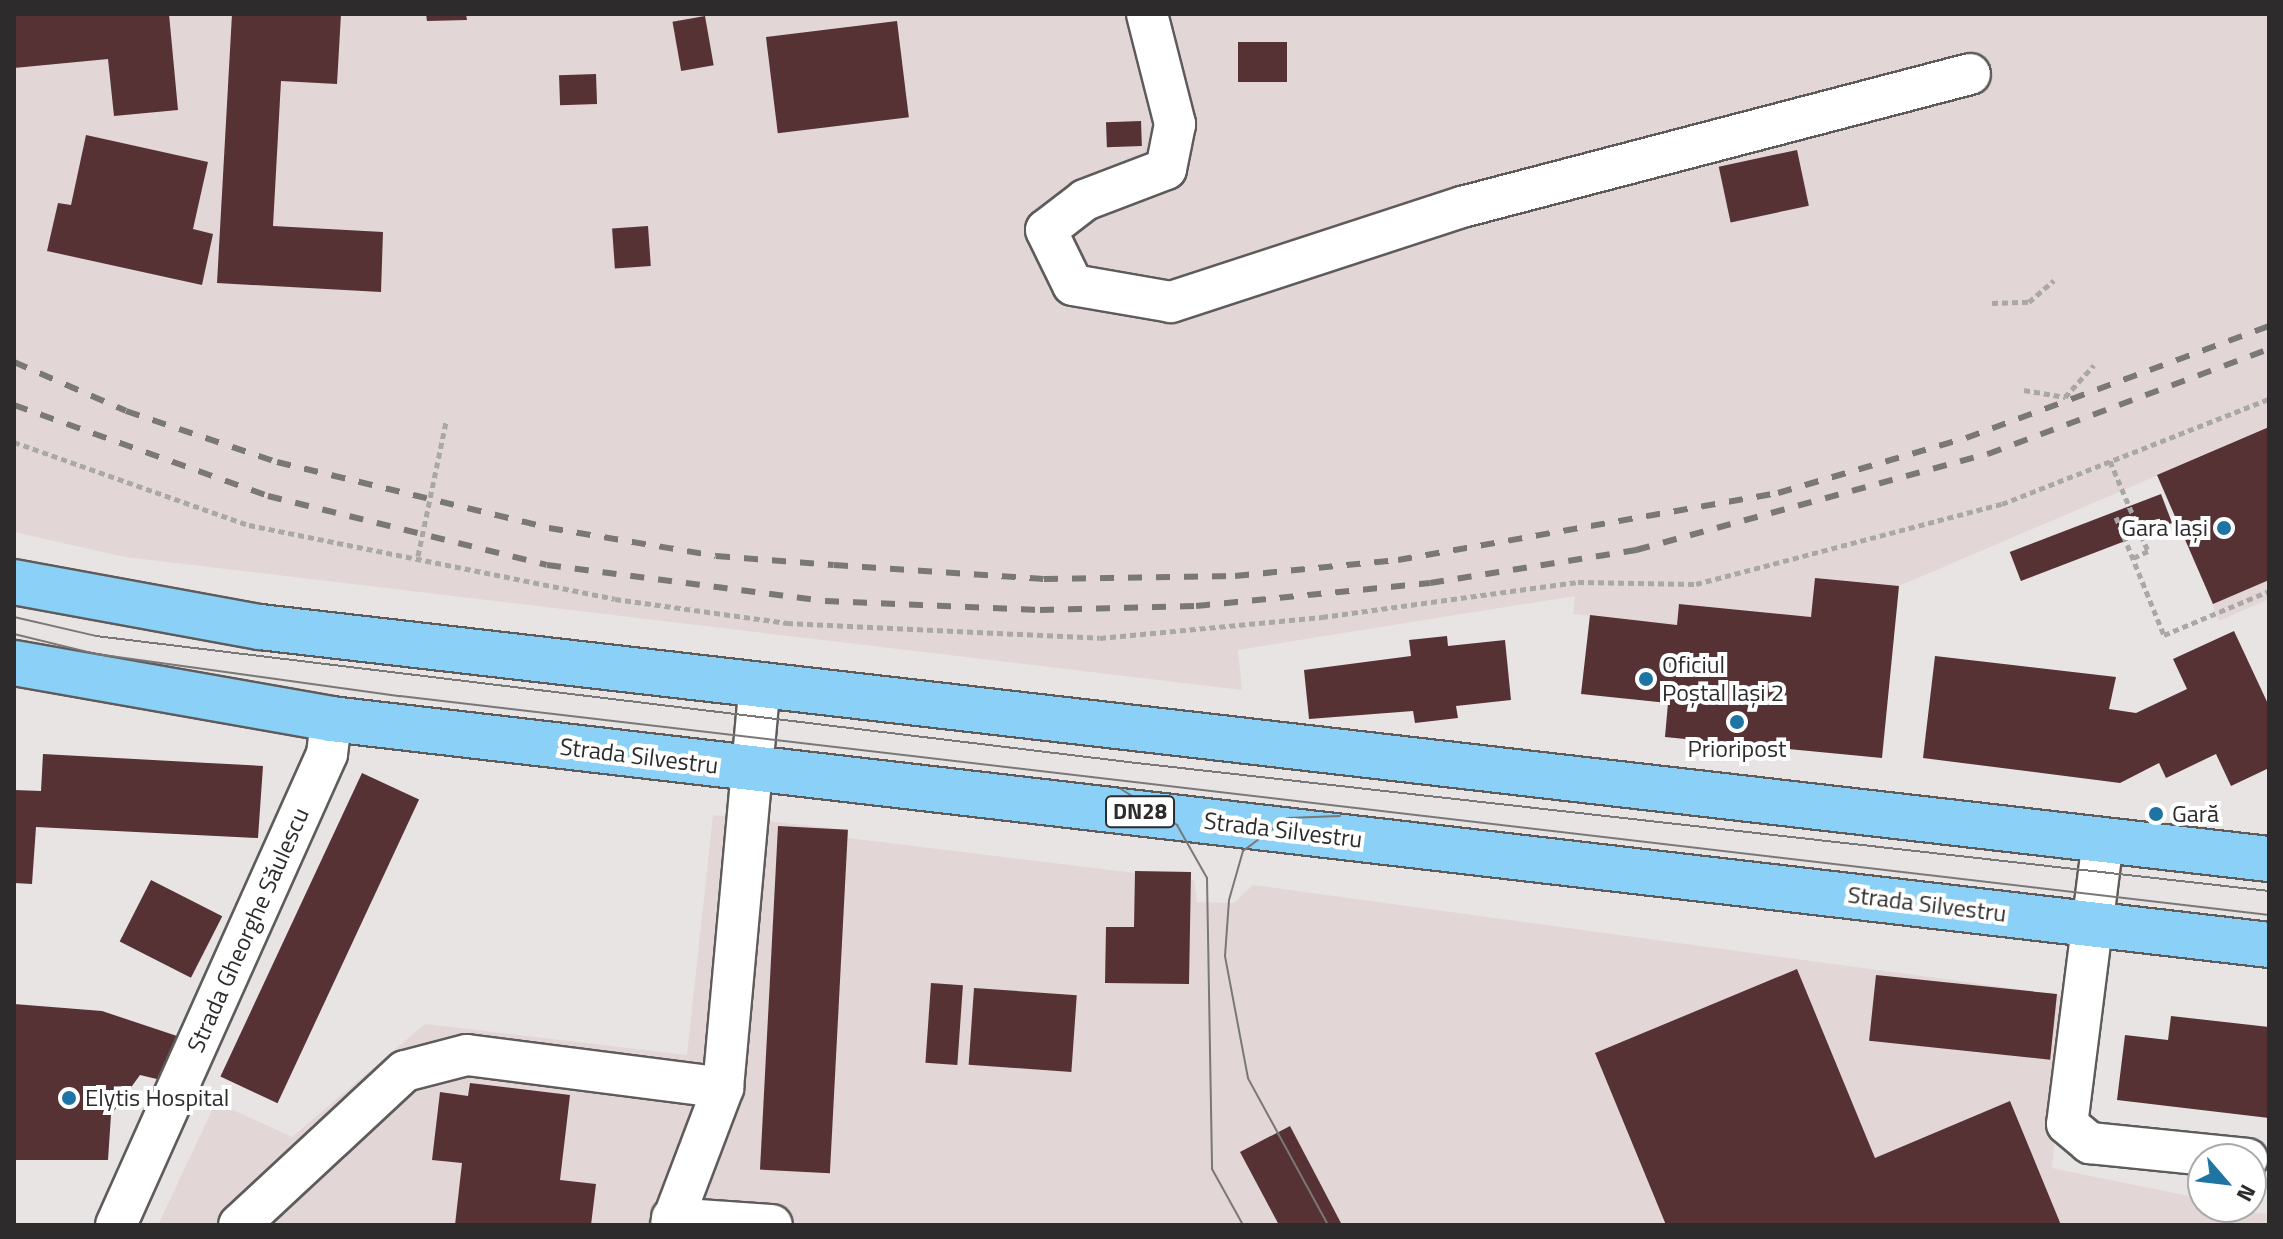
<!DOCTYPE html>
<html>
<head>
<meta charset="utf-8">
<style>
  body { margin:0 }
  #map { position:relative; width:2283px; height:1239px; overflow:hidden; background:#e8e4e4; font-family:"Titillium Web",sans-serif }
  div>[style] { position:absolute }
  .built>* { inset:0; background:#e3d6d7 }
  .building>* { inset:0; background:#563235; transform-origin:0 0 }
  .path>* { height:5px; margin-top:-2.5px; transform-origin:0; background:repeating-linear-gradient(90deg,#aaa7a7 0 6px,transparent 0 10px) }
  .roads { filter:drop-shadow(2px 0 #5e5b5b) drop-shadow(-2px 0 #5e5b5b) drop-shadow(0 2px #5e5b5b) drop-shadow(0 -2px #5e5b5b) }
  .minor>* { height:40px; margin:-20px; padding:0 20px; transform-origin:20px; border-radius:20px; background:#fff }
  .major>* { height:44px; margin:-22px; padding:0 22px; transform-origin:22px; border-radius:22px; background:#8ad0f7 }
  .tram>* { height:2px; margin:-1px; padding:0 1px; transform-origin:1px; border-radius:1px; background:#7a7777 }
  .rail>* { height:6px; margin-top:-3px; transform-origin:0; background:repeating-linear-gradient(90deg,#7a7777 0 14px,transparent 0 28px) }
  .dots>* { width:22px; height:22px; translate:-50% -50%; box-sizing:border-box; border:4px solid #fff; border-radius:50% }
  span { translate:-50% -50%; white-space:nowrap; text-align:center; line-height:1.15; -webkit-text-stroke:8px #fff; paint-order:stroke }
  .shield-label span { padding:2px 6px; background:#fff; border:2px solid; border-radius:6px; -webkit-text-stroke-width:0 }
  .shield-label { font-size:22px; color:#2d2b2b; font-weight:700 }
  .poi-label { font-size:24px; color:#2d2b2b }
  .right { translate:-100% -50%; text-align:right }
  .left { translate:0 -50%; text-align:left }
  .street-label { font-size:24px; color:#2d2b2b }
  .frame { position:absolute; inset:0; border:16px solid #2d2b2b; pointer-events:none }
  .north { position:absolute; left:2187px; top:1143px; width:80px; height:80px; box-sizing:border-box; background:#fff; border:2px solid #abaaaa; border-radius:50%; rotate:118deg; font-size:22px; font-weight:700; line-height:32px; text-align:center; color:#2d2b2b }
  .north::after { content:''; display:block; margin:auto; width:28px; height:36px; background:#1e75a4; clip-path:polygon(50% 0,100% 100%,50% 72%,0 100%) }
</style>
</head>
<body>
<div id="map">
  <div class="built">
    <div style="clip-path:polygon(14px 14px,2269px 14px,2269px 599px,2219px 621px,2161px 474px,1899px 586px,1816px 578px,1811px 617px,1679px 604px,1677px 625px,1573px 614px,1575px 596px,1238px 650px,1242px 690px,125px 557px,14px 532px)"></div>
    <div style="clip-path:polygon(713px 815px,848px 830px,848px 838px,1194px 880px,1197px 902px,1234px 903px,1253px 885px,2068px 996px,2052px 1168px,2203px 1199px,2203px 1207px,2269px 1214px,2269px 1225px,158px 1225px,216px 1102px,292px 1137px,425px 1024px,687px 1055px)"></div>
  </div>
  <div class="building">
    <div style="clip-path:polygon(14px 14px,169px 14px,178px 110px,114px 116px,108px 59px,14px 68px)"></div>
    <div style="clip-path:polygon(232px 14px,341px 14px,337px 84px,281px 81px,273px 226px,383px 232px,381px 292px,217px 283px)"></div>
    <div style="clip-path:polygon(426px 14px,466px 14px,467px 20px,427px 21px)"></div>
    <div style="left:705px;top:16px;width:50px;height:33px;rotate:80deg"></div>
    <div style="left:897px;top:21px;width:97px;height:132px;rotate:83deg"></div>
    <div style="left:1238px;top:42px;width:49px;height:40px"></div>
    <div style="left:596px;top:74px;width:30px;height:37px;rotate:88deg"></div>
    <div style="left:1141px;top:121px;width:25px;height:35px;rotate:88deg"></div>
    <div style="clip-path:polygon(86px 135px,208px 162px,193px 229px,213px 234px,202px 285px,47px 251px,58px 203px,71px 205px)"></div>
    <div style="left:1797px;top:150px;width:57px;height:80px;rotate:78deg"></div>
    <div style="left:648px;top:226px;width:40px;height:36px;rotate:86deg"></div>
    <div style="clip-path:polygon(2269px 427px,2269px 580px,2213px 604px,2157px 475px)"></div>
    <div style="left:2161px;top:494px;width:31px;height:162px;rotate:69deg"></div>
    <div style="clip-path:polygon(1815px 578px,1899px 586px,1882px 758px,1665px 737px,1668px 703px,1581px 694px,1590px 615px,1677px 625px,1679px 604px,1811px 617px)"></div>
    <div style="clip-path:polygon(2234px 631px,2269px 706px,2269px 768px,2231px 786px,2216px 754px,2166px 778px,2159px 763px,2120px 783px,1923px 758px,1935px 656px,2116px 677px,2109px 709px,2136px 713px,2187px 689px,2173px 659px)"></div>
    <div style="clip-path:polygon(1447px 636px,1448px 646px,1505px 640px,1511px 700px,1456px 706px,1458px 718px,1415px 723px,1413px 711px,1309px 719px,1304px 670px,1411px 656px,1409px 640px)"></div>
    <div style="clip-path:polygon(43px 754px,263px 766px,258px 838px,36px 827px,32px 884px,14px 883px,14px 790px,41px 791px)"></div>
    <div style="left:362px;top:773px;width:63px;height:335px;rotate:25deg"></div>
    <div style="left:778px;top:826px;width:70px;height:344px;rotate:3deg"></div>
    <div style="clip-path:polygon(1135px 871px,1191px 872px,1189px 984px,1105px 983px,1106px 927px,1134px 927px)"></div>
    <div style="left:151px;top:880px;width:80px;height:69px;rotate:27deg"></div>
    <div style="clip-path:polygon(1797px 969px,1875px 1158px,2010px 1101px,2061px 1225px,1666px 1225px,1595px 1053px)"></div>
    <div style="left:1876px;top:975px;width:182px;height:66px;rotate:6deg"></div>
    <div style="left:931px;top:983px;width:32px;height:80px;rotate:4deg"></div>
    <div style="left:974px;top:988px;width:103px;height:77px;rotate:4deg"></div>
    <div style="clip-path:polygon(14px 1004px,102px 1011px,180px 1037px,165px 1081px,140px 1075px,111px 1115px,108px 1160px,14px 1160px)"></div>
    <div style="clip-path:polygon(2171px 1016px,2269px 1027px,2269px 1118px,2117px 1100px,2125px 1035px,2168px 1040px)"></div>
    <div style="clip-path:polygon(470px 1083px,570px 1095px,560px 1180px,596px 1184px,591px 1225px,455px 1225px,462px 1163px,432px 1160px,440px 1092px,468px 1096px)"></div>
    <div style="clip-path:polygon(1290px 1126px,1342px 1225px,1279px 1225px,1240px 1152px)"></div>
  </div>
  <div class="path">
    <div style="left:1992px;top:303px;width:37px;rotate:-2deg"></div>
    <div style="left:2029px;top:302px;width:33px;rotate:-41deg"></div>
    <div style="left:2024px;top:390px;width:42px;rotate:9.7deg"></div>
    <div style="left:2065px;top:397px;width:43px;rotate:-47.8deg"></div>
    <div style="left:14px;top:442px;width:249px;rotate:19.5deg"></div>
    <div style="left:249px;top:525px;width:373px;rotate:11.4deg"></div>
    <div style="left:615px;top:599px;width:174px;rotate:7.9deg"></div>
    <div style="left:787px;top:623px;width:313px;rotate:2.7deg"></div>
    <div style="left:1100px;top:638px;width:223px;rotate:-5.4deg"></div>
    <div style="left:1322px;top:617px;width:258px;rotate:-7.8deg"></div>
    <div style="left:1578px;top:582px;width:118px;rotate:1deg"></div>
    <div style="left:1696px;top:584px;width:316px;rotate:-14.7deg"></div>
    <div style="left:2002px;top:504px;width:287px;rotate:-21.5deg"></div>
    <div style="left:2110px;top:461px;width:98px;rotate:67.1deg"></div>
    <div style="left:2148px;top:551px;width:17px;rotate:155deg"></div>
    <div style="left:2116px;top:517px;width:127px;rotate:67.9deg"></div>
    <div style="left:2164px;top:635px;width:114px;rotate:-22.7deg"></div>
    <div style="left:418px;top:556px;width:137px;rotate:-78.2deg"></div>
  </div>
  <div class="roads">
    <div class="minor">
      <div style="left:1147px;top:14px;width:114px;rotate:75.7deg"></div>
      <div style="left:1175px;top:124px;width:46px;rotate:101.3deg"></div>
      <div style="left:1166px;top:169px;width:87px;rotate:159.1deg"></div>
      <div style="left:1085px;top:200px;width:49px;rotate:142.4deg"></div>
      <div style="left:1046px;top:230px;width:61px;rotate:63.9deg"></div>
      <div style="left:1073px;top:285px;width:99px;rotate:9.8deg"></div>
      <div style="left:1171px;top:302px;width:306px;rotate:-18.1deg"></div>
      <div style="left:1462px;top:207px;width:525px;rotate:-14.67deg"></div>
      <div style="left:2103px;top:840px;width:286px;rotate:97.2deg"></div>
      <div style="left:2067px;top:1124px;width:30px;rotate:40deg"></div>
      <div style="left:2090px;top:1143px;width:158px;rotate:5.8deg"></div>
      <div style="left:672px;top:1218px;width:100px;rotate:4deg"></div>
      <div style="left:116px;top:1225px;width:516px;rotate:-65.87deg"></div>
      <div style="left:327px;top:754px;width:35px;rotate:-83deg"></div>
      <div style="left:239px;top:1225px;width:226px;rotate:-42.9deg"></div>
      <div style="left:405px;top:1071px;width:64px;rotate:-14.5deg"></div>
      <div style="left:467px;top:1055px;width:258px;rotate:7.3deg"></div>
      <div style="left:671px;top:1225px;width:147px;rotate:-69.2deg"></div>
      <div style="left:723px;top:1088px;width:405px;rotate:-84.8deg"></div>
    </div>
    <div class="major">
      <div style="left:14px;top:582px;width:250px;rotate:10.4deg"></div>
      <div style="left:260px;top:627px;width:2022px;rotate:6.59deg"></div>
      <div style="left:14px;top:663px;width:322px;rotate:10deg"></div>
      <div style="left:331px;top:719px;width:1951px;rotate:6.65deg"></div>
    </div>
  </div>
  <div class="tram">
    <div style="left:14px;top:617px;width:84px;rotate:13deg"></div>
    <div style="left:96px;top:636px;width:1040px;rotate:6.96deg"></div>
    <div style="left:1128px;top:762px;width:1148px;rotate:6.45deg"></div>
    <div style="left:14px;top:634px;width:84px;rotate:13.7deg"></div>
    <div style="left:96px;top:654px;width:307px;rotate:7.9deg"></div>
    <div style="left:400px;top:696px;width:1882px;rotate:6.68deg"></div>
    <div style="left:1121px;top:789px;width:67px;rotate:32.7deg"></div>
    <div style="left:1177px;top:825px;width:61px;rotate:60.5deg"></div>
    <div style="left:1207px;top:878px;width:291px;rotate:89deg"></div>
    <div style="left:1212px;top:1169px;width:64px;rotate:61deg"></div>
    <div style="left:1328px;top:1225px;width:167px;rotate:-118.6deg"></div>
    <div style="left:1248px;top:1078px;width:124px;rotate:-100.7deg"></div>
    <div style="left:1225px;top:956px;width:56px;rotate:-85.9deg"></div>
    <div style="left:1229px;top:900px;width:51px;rotate:-74.1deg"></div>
    <div style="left:1243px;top:851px;width:55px;rotate:-36.9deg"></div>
    <div style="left:1287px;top:818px;width:53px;rotate:-2.2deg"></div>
  </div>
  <div class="rail">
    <div style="left:14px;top:362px;width:122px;rotate:23.6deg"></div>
    <div style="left:126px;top:411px;width:159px;rotate:18.7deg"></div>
    <div style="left:277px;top:462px;width:280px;rotate:13.6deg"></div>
    <div style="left:549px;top:528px;width:169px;rotate:9.5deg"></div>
    <div style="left:716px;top:556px;width:118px;rotate:4.4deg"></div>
    <div style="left:834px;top:565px;width:210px;rotate:3.8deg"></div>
    <div style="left:1044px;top:579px;width:191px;rotate:-0.9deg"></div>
    <div style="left:1235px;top:576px;width:164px;rotate:-5.6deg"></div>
    <div style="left:1398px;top:560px;width:386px;rotate:-10deg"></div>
    <div style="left:1778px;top:493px;width:196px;rotate:-16.3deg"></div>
    <div style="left:1966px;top:438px;width:323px;rotate:-20.3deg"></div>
    <div style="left:14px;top:405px;width:270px;rotate:19.7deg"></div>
    <div style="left:268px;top:496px;width:287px;rotate:13.9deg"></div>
    <div style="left:547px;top:565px;width:280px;rotate:7.4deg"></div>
    <div style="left:825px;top:601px;width:215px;rotate:2.4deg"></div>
    <div style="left:1040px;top:610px;width:156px;rotate:-1.5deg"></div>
    <div style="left:1196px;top:606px;width:235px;rotate:-5.6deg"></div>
    <div style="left:1430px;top:583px;width:209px;rotate:-9.1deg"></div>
    <div style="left:1636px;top:550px;width:365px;rotate:-15.3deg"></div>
    <div style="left:1988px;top:454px;width:300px;rotate:-20.5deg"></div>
  </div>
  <div class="dots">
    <div style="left:2224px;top:528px;background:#1e75a4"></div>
    <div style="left:1646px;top:679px;background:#1e75a4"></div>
    <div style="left:1737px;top:722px;background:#1e75a4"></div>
    <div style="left:2156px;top:814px;background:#1e75a4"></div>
    <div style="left:69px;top:1098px;background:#1e75a4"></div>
  </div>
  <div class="shield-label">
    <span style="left:1140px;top:812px">DN28</span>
  </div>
  <div class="poi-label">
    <span class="right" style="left:2208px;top:528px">Gara Iași</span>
    <span class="left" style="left:1662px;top:679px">Oficiul<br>Poștal Iași 2</span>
    <span style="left:1737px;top:749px">Prioripost</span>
    <span class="left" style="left:2172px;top:814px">Gară</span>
    <span class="left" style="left:85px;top:1098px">Elytis Hospital</span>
  </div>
  <div class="street-label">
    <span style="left:639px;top:756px;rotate:7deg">Strada Silvestru</span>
    <span style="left:1283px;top:830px;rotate:7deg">Strada Silvestru</span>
    <span style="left:1927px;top:904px;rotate:7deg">Strada Silvestru</span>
    <span style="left:248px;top:930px;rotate:-66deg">Strada Gheorghe Săulescu</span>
  </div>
  <div class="frame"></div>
  <div class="north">N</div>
</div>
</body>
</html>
